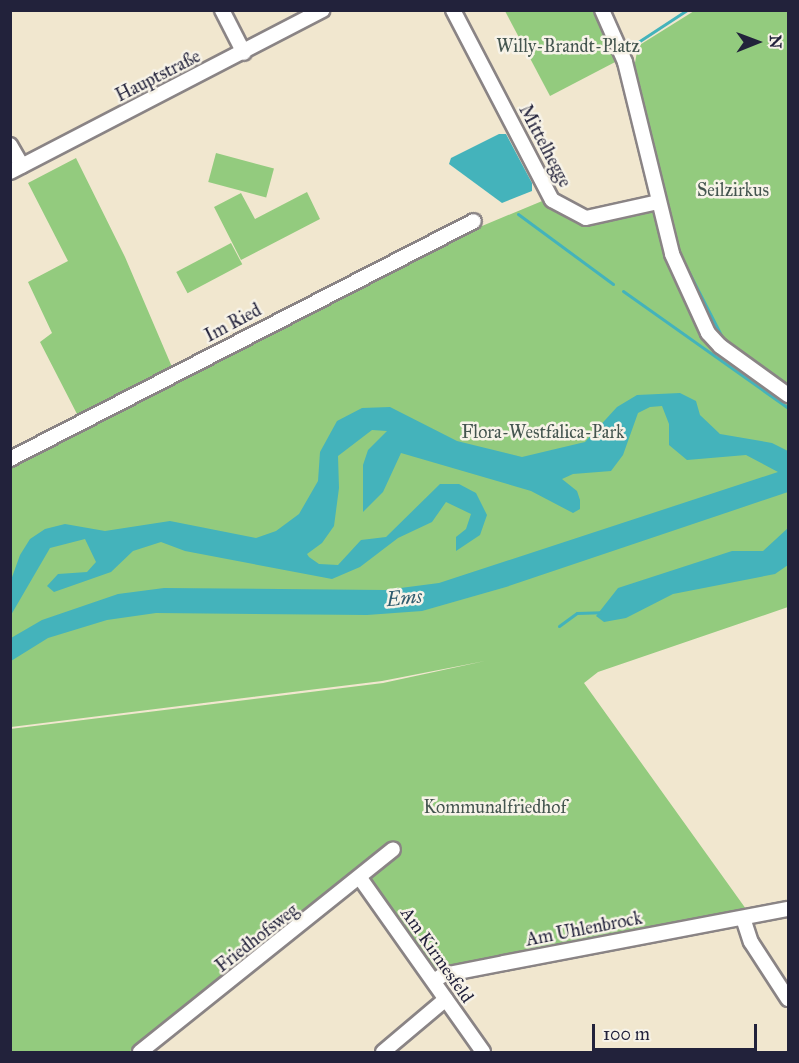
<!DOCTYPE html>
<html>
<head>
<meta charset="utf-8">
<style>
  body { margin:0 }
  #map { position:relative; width:799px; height:1063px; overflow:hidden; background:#f1e7cf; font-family:"IM FELL Great Primer",serif }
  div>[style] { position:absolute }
  .green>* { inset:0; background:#93cb7e; transform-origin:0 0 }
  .water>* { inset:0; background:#44b3bb }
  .stream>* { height:3px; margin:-1.5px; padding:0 1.5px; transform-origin:1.5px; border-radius:1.5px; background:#44b3bb }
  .roads { filter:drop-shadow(2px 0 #8a8485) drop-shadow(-2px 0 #8a8485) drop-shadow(0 2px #8a8485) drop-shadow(0 -2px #8a8485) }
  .minor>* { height:14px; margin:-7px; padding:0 7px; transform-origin:7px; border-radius:7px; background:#fff }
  span { translate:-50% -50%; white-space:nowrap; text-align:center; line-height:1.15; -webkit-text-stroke:5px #f7f3e8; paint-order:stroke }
  .park-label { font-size:18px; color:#44554f }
  .street-label { font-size:18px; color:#22223b }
  .water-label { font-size:20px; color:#305c6e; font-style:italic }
  .frame { position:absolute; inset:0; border:12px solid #22223b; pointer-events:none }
  .north { position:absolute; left:727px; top:12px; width:60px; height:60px; -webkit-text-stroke:4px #f7f3e8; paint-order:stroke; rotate:89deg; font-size:16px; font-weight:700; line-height:24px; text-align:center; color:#22223b }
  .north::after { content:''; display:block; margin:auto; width:21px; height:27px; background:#22223b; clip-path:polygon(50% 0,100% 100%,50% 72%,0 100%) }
  .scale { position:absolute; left:592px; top:1024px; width:165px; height:27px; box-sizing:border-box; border:3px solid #22223b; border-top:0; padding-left:8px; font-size:18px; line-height:21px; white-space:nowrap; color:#22223b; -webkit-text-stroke:4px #f7f3e8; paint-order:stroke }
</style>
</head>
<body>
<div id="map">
  <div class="green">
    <div style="clip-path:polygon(505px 11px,594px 11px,619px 60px,550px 96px)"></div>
    <div style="clip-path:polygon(694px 11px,788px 11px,788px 607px,598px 672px,584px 683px,746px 909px,434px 973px,361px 869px,129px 1052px,11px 1052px,10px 729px,383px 683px,485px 661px,382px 681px,11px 727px,11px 465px,467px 228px,482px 226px,547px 199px,586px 221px,664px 204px,633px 74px,638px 46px)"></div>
    <div style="left:216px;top:153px;width:60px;height:30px;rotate:15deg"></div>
    <div style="clip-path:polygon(76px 158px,125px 257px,172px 367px,77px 414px,40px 342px,52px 333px,28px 282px,68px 261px,28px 183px)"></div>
    <div style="clip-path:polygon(307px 192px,320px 219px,241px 260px,214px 207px,241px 193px,255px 219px)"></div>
    <div style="left:231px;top:243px;width:24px;height:62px;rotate:62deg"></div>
  </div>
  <div class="water">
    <div style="clip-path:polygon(499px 134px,506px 134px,532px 183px,532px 191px,502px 203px,449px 164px,451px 158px)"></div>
    <div style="clip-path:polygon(680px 393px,696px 401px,700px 415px,720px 434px,772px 443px,788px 451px,788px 492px,506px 587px,422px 611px,367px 615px,156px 613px,107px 620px,48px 638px,11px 661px,11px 638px,42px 620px,118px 594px,164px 588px,385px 590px,439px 583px,778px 472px,746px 455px,687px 460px,669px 445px,669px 424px,662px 406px,650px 407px,638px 413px,623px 455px,611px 471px,573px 474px,562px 479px,577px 491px,580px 500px,580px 509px,573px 513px,531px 491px,401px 453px,383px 492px,363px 512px,363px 465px,368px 450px,387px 431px,372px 430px,338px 456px,339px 488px,334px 526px,322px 543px,307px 554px,309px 557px,319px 564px,338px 565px,361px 540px,386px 537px,440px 484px,459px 484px,476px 493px,487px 515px,480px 535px,456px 551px,456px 537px,466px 529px,471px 514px,446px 502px,432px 522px,398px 538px,360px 567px,332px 579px,185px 551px,161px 542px,133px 551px,111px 572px,54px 592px,47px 586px,58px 574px,87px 572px,96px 562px,85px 539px,50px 548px,11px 615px,11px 580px,20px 555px,30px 539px,45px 529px,65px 524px,105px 531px,170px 521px,256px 538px,276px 531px,299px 514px,318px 481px,320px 452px,337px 421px,362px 408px,390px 407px,457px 441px,522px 457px,585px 442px,617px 407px,637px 395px)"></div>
    <div style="clip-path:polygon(788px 528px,788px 565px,775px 574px,673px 594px,626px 618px,604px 622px,596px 616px,618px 588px,732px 551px,763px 551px)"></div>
  </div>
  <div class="stream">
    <div style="left:635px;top:44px;width:62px;rotate:-33.2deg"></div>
    <div style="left:518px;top:214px;width:118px;rotate:36.4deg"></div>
    <div style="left:673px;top:229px;width:21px;rotate:76deg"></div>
    <div style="left:684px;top:263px;width:85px;rotate:62.8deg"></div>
    <div style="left:723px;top:339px;width:80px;rotate:35.3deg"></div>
    <div style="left:623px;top:291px;width:202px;rotate:35.3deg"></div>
    <div style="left:559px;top:626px;width:22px;rotate:-36deg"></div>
    <div style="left:577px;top:613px;width:24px;rotate:-2deg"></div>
  </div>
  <div class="roads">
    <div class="minor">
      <div style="left:222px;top:10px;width:48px;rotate:62.9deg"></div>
      <div style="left:453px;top:10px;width:214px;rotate:62.5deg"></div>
      <div style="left:552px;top:200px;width:38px;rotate:28deg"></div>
      <div style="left:586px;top:218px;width:74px;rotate:-12.5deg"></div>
      <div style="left:602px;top:10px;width:57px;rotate:66.1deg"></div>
      <div style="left:625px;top:62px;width:198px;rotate:76.2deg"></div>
      <div style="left:672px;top:254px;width:87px;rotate:65.5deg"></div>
      <div style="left:708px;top:333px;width:18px;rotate:47deg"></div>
      <div style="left:720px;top:346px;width:84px;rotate:35.8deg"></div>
      <div style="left:10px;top:145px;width:24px;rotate:60deg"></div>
      <div style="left:10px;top:172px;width:352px;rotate:-27.4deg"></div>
      <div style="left:10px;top:459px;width:521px;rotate:-27.15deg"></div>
      <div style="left:360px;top:878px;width:213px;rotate:54.7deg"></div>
      <div style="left:743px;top:918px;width:25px;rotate:72deg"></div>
      <div style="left:751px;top:942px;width:68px;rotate:57deg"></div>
      <div style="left:434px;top:981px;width:11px;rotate:-34deg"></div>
      <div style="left:443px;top:975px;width:62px;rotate:-11.1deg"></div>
      <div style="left:504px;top:963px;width:289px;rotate:-10.8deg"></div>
      <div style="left:140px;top:1052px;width:324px;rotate:-38.7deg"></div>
      <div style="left:383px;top:1052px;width:82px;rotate:-40.1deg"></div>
    </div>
  </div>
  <div class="park-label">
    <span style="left:568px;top:46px">Willy-Brandt-Platz</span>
    <span style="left:733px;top:190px">Seilzirkus</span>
    <span style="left:543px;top:432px">Flora-Westfalica-Park</span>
    <span style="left:495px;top:807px">Kommunalfriedhof</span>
  </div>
  <div class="street-label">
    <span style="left:158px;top:76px;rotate:-27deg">Hauptstraße</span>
    <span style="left:545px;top:146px;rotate:62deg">Mittelhegge</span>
    <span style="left:233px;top:323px;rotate:-28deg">Im Ried</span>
    <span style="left:584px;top:929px;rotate:-11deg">Am Uhlenbrock</span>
    <span style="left:257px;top:938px;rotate:-38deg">Friedhofsweg</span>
    <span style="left:437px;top:955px;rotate:55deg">Am Kirmesfeld</span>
  </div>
  <div class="water-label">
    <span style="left:404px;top:598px;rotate:-6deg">Ems</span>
  </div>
  <div class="frame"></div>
  <div class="north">N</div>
  <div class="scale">100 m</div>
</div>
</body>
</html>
